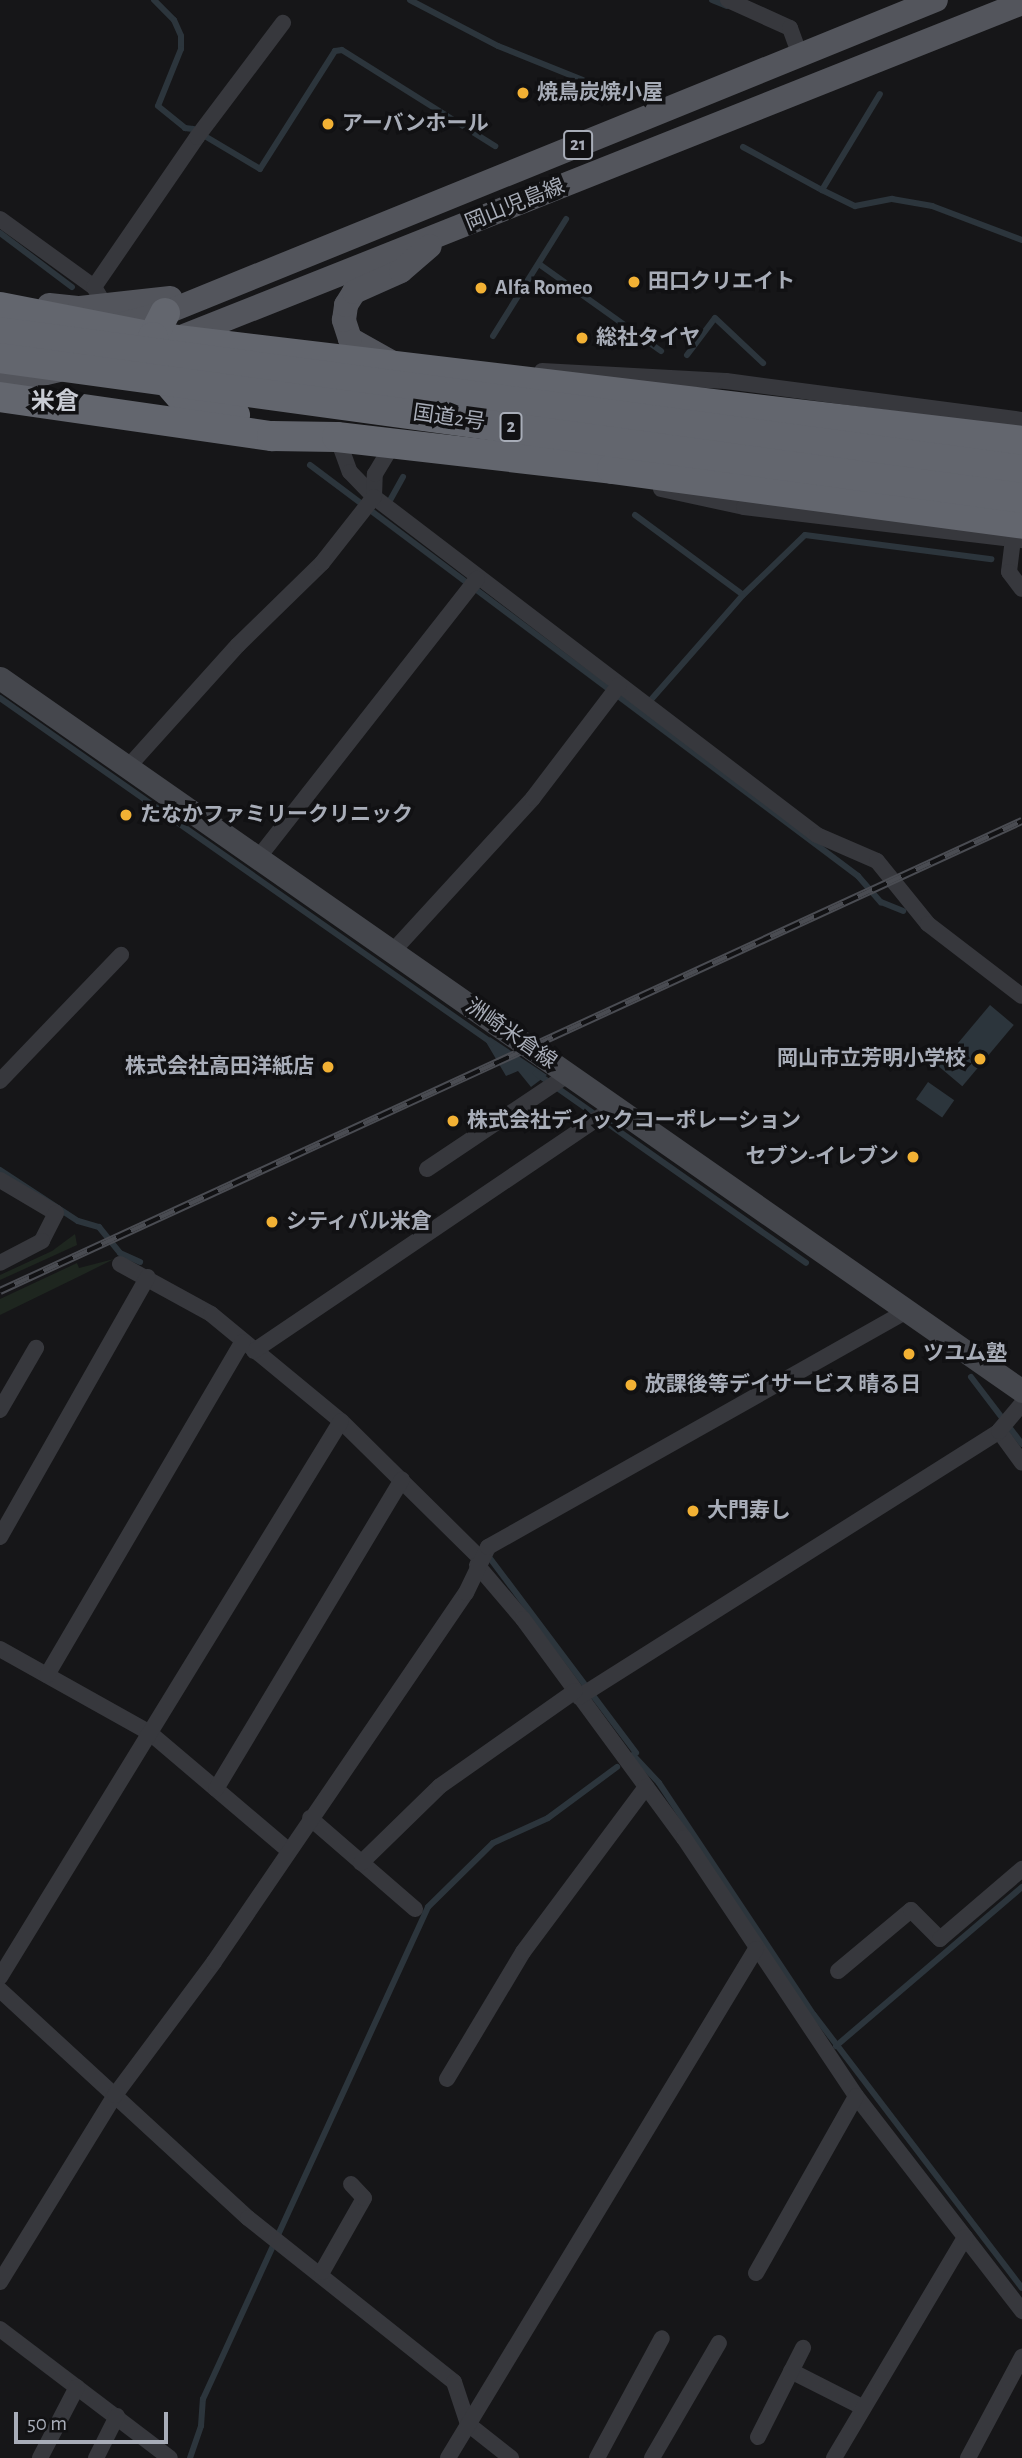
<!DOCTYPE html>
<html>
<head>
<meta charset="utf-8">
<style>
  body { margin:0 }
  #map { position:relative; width:1022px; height:2458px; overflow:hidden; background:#161618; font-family:"Alegreya Sans","Noto Sans JP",sans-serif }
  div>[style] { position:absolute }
  .green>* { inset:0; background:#1e261f }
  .water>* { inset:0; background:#2c353c; transform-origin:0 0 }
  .stream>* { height:6px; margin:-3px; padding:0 3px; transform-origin:3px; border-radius:3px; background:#2c353c }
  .street>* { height:16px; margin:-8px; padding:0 8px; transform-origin:8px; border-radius:8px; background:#37383d }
  .secondary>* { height:23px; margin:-11.5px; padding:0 11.5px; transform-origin:11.5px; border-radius:11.5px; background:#45474d }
  .primary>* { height:24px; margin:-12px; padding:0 12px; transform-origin:12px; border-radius:12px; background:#53555c }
  .highway>* { height:30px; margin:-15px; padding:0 15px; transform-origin:15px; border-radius:15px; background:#63666e }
  .rail>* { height:8px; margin-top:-4px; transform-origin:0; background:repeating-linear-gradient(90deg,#111113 0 16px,#4a4c52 0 32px); box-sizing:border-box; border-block:2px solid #4a4c52 }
  .highway-bridge>* { height:30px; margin:-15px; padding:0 15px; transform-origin:15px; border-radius:15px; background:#63666e }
  .dots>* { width:19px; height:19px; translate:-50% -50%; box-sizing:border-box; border:4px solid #111113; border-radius:50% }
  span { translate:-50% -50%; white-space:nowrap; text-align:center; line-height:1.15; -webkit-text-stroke:7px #111113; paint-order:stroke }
  .shield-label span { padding:2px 5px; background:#111113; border:2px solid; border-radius:5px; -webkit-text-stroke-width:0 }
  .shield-label { font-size:19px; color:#a8adb8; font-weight:700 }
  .poi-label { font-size:21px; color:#a8adb8; font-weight:700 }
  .left { translate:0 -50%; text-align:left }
  .right { translate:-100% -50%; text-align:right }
  .street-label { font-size:21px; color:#a8adb8 }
  .quarter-label { font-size:24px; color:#c9ccd4; font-weight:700 }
  .scale { position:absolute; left:14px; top:2412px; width:154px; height:32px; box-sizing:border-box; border:4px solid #a8adb8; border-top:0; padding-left:9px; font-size:21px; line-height:24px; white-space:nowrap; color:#a8adb8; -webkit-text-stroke:5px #111113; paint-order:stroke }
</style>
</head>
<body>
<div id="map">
  <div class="green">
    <div style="clip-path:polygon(75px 1234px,77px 1245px,0 1280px,0 1275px,52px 1251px)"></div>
    <div style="clip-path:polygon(114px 1259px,84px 1274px,0 1315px,0 1299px,77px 1263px,79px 1268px)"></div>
  </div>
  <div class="water">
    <div style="left:990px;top:1005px;width:31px;height:80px;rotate:40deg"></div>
    <div style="clip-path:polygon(490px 1037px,547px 1075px,531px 1087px,518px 1071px,506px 1076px,486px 1042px)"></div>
    <div style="left:928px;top:1082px;width:32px;height:21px;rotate:35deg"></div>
  </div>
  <div class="stream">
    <div style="left:154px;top:0;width:28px;rotate:45deg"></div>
    <div style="left:174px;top:20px;width:17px;rotate:66deg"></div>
    <div style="left:181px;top:36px;width:13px;rotate:90deg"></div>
    <div style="left:181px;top:49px;width:61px;rotate:112deg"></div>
    <div style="left:158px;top:106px;width:35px;rotate:39deg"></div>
    <div style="left:185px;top:128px;width:8px;rotate:7deg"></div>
    <div style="left:193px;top:129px;width:78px;rotate:30.8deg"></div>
    <div style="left:260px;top:169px;width:140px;rotate:-57.6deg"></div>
    <div style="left:335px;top:51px;width:7px;rotate:-8deg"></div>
    <div style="left:342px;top:50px;width:181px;rotate:32.1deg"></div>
    <div style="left:410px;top:0;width:99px;rotate:27.6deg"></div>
    <div style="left:498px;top:46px;width:115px;rotate:21.9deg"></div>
    <div style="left:605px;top:89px;width:28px;rotate:6deg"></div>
    <div style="left:712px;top:0;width:16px;rotate:22deg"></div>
    <div style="left:743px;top:147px;width:90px;rotate:28.6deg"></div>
    <div style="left:822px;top:190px;width:112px;rotate:-58.9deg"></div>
    <div style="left:822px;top:190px;width:37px;rotate:26deg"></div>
    <div style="left:855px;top:206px;width:38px;rotate:-11deg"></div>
    <div style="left:892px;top:199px;width:41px;rotate:9.9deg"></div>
    <div style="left:932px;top:206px;width:96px;rotate:20.7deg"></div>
    <div style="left:0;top:233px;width:90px;rotate:36.9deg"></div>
    <div style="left:539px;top:264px;width:150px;rotate:35.5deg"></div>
    <div style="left:493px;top:336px;width:138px;rotate:-58deg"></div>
    <div style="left:687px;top:355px;width:46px;rotate:-52.9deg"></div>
    <div style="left:715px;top:318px;width:66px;rotate:43.2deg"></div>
    <div style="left:310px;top:465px;width:685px;rotate:36.87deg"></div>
    <div style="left:858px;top:876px;width:35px;rotate:49deg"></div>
    <div style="left:881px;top:902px;width:24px;rotate:22deg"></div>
    <div style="left:388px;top:504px;width:31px;rotate:-61deg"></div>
    <div style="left:635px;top:515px;width:134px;rotate:36.5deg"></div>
    <div style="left:743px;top:595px;width:86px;rotate:-44.1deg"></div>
    <div style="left:805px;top:535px;width:188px;rotate:7.4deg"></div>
    <div style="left:0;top:698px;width:601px;rotate:35.04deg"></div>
    <div style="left:649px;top:702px;width:142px;rotate:-48.7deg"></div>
    <div style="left:536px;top:1073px;width:330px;rotate:35.1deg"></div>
    <div style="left:0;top:1170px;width:93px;rotate:33.2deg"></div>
    <div style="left:78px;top:1221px;width:22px;rotate:16deg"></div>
    <div style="left:99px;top:1227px;width:33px;rotate:51deg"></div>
    <div style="left:120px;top:1253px;width:22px;rotate:24deg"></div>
    <div style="left:971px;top:1377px;width:84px;rotate:52.7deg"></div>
    <div style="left:489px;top:1557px;width:245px;rotate:53.1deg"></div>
    <div style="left:633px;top:1755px;width:38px;rotate:47deg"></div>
    <div style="left:659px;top:1783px;width:279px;rotate:56.3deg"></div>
    <div style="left:814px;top:2015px;width:343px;rotate:52.7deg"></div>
    <div style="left:836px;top:2046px;width:245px;rotate:-40.5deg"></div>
    <div style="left:190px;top:2458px;width:34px;rotate:-71deg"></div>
    <div style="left:201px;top:2426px;width:27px;rotate:-86deg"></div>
    <div style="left:203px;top:2399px;width:541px;rotate:-65.42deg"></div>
    <div style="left:428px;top:1907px;width:91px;rotate:-44.6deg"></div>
    <div style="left:493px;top:1843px;width:60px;rotate:-24.4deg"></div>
    <div style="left:548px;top:1818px;width:86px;rotate:-36.5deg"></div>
  </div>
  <div class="street">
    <div style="left:728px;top:0;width:68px;rotate:24.3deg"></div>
    <div style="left:790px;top:28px;width:29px;rotate:70deg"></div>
    <div style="left:0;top:219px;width:116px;rotate:35.9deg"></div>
    <div style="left:94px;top:287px;width:12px;rotate:59deg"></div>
    <div style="left:94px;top:287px;width:182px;rotate:-55.5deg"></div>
    <div style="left:197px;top:137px;width:143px;rotate:-53deg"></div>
    <div style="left:542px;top:371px;width:184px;rotate:3.1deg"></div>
    <div style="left:726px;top:381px;width:299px;rotate:7.5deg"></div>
    <div style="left:337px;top:437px;width:37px;rotate:70deg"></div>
    <div style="left:350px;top:472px;width:35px;rotate:46deg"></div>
    <div style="left:374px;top:497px;width:557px;rotate:37.34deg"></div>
    <div style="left:817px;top:835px;width:65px;rotate:23.4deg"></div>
    <div style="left:877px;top:861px;width:81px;rotate:51deg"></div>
    <div style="left:928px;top:924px;width:118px;rotate:37.5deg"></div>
    <div style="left:661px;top:489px;width:85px;rotate:12.2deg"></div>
    <div style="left:744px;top:507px;width:280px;rotate:6.8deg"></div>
    <div style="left:374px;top:497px;width:23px;rotate:-88deg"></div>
    <div style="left:375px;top:474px;width:27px;rotate:-59deg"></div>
    <div style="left:389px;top:451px;width:11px;rotate:-27deg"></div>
    <div style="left:1013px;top:539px;width:33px;rotate:97deg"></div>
    <div style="left:1009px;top:572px;width:21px;rotate:53deg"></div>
    <div style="left:128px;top:767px;width:164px;rotate:-48deg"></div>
    <div style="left:238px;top:645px;width:117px;rotate:-44.3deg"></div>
    <div style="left:322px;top:563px;width:84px;rotate:-51.8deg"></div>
    <div style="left:258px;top:858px;width:355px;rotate:-51.9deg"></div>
    <div style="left:393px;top:951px;width:207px;rotate:-47.5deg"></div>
    <div style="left:533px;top:798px;width:142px;rotate:-52.7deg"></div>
    <div style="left:0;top:1081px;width:175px;rotate:-46.2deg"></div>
    <div style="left:427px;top:1169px;width:171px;rotate:-33.8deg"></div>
    <div style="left:0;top:1180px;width:65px;rotate:30.5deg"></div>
    <div style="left:56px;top:1213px;width:31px;rotate:117deg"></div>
    <div style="left:42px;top:1241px;width:47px;rotate:152.4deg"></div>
    <div style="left:120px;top:1264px;width:104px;rotate:28.8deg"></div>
    <div style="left:211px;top:1314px;width:168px;rotate:39.5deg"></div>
    <div style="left:341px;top:1421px;width:197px;rotate:44.6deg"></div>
    <div style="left:254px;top:1351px;width:436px;rotate:-34.1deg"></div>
    <div style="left:0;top:1410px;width:72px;rotate:-59.9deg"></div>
    <div style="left:999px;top:1431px;width:39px;rotate:54deg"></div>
    <div style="left:0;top:1537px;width:299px;rotate:-60.4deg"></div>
    <div style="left:477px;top:1565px;width:71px;rotate:49.6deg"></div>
    <div style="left:523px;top:1619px;width:272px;rotate:53.7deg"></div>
    <div style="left:684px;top:1838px;width:310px;rotate:56.3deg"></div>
    <div style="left:856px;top:2096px;width:272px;rotate:52.3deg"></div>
    <div style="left:0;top:1649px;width:172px;rotate:29.2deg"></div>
    <div style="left:150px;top:1733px;width:181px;rotate:40.3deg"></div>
    <div style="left:47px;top:1675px;width:386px;rotate:-59.6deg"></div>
    <div style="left:579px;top:1697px;width:497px;rotate:-32.3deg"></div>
    <div style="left:999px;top:1431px;width:35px;rotate:-50deg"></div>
    <div style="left:216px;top:1789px;width:361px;rotate:-59deg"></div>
    <div style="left:310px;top:1818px;width:139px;rotate:40.9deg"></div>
    <div style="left:361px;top:1863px;width:110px;rotate:-44.3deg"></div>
    <div style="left:440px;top:1786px;width:165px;rotate:-35.1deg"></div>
    <div style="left:838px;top:1971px;width:95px;rotate:-39.9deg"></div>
    <div style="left:911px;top:1910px;width:41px;rotate:45deg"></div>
    <div style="left:940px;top:1939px;width:108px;rotate:-40.5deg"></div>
    <div style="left:0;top:1977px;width:652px;rotate:-58.48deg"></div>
    <div style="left:0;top:1990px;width:337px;rotate:42.6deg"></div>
    <div style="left:248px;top:2218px;width:263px;rotate:38.5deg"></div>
    <div style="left:454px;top:2382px;width:44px;rotate:71.6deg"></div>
    <div style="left:468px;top:2424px;width:55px;rotate:38.3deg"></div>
    <div style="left:447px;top:2079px;width:148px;rotate:-59.1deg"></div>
    <div style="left:523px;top:1952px;width:206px;rotate:-53.3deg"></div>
    <div style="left:322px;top:2272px;width:85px;rotate:-60.4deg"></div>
    <div style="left:364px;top:2198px;width:19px;rotate:-133deg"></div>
    <div style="left:756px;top:2273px;width:203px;rotate:-60.5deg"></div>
    <div style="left:0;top:2282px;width:220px;rotate:-58.4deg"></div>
    <div style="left:115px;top:2095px;width:166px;rotate:-53.3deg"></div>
    <div style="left:214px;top:1962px;width:447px;rotate:-55.7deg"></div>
    <div style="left:466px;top:1593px;width:51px;rotate:-64.4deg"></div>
    <div style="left:488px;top:1547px;width:477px;rotate:-29.4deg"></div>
    <div style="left:0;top:2329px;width:213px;rotate:37.2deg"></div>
    <div style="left:791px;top:2371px;width:80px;rotate:26.9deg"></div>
    <div style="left:758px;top:2437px;width:100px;rotate:-63.2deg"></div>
    <div style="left:40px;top:2458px;width:80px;rotate:-62.5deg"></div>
    <div style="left:96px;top:2458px;width:47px;rotate:-63.4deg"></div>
    <div style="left:448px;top:2458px;width:595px;rotate:-58.82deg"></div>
    <div style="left:597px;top:2458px;width:136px;rotate:-61.6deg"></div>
    <div style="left:652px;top:2458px;width:133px;rotate:-59.8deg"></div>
    <div style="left:834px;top:2458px;width:257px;rotate:-59.3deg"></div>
    <div style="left:968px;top:2458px;width:115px;rotate:-61.9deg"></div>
  </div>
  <div class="secondary">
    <div style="left:0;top:678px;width:1246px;rotate:34.9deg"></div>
  </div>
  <div class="primary">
    <div style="left:49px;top:305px;width:31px;rotate:6deg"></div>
    <div style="left:80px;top:308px;width:91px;rotate:-6.3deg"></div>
    <div style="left:107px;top:328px;width:60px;rotate:-14.5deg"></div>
    <div style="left:165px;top:313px;width:832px;rotate:-22.1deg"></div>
    <div style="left:174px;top:340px;width:913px;rotate:-21.67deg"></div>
    <div style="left:391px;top:362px;width:47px;rotate:-150.7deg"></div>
    <div style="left:350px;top:339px;width:20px;rotate:-108deg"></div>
    <div style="left:344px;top:320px;width:15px;rotate:-82deg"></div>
    <div style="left:346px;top:305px;width:15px;rotate:-58deg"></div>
    <div style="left:354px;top:292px;width:51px;rotate:-24.1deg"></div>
    <div style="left:401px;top:271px;width:38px;rotate:-41deg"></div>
    <div style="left:0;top:384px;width:66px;rotate:-13.2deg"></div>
  </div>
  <div class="highway">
    <div style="left:0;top:307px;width:156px;rotate:11.1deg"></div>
    <div style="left:153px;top:337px;width:875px;rotate:6.82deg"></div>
    <div style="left:165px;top:313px;width:27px;rotate:117deg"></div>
    <div style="left:153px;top:337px;width:37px;rotate:79deg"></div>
    <div style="left:160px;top:373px;width:37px;rotate:49deg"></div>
    <div style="left:184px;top:401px;width:53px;rotate:15.4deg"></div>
    <div style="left:0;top:397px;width:275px;rotate:8.2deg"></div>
    <div style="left:272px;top:436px;width:65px;rotate:0.9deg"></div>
    <div style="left:337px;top:437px;width:277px;rotate:6.6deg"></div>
    <div style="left:612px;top:469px;width:414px;rotate:7.6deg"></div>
  </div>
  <div class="rail">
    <div style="left:0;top:1291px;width:1125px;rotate:-24.7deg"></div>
  </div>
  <div class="highway-bridge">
    <div style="left:0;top:332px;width:1031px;rotate:7.69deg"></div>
    <div style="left:0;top:358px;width:1032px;rotate:7.8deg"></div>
  </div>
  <div class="dots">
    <div style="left:523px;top:93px;background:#f2b134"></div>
    <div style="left:328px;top:124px;background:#f2b134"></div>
    <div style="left:634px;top:282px;background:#f2b134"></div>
    <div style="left:481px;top:288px;background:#f2b134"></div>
    <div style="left:582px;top:338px;background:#f2b134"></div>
    <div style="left:126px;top:815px;background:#f2b134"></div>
    <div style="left:980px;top:1059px;background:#f2b134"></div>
    <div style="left:328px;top:1067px;background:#f2b134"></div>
    <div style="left:453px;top:1121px;background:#f2b134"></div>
    <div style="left:913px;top:1157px;background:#f2b134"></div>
    <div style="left:272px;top:1222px;background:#f2b134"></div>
    <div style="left:909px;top:1354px;background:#f2b134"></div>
    <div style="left:631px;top:1385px;background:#f2b134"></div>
    <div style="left:693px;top:1511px;background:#f2b134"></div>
  </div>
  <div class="shield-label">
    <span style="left:578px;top:145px">21</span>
    <span style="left:511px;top:427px">2</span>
  </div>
  <div class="poi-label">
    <span class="left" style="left:537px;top:93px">焼鳥炭焼小屋</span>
    <span class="left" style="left:342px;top:124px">アーバンホール</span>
    <span class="left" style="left:648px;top:282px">田口クリエイト</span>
    <span class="left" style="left:495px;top:288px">Alfa Romeo</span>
    <span class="left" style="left:596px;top:338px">総社タイヤ</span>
    <span class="left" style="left:140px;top:815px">たなかファミリークリニック</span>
    <span class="right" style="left:966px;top:1059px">岡山市立芳明小学校</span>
    <span class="right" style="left:314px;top:1067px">株式会社高田洋紙店</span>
    <span class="left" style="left:467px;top:1121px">株式会社ディックコーポレーション</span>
    <span class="right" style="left:899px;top:1157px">セブン-イレブン</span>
    <span class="left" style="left:286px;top:1222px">シティパル米倉</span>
    <span class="left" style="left:923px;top:1354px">ツユム塾</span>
    <span class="left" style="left:645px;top:1385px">放課後等デイサービス 晴る日</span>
    <span class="left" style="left:707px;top:1511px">大門寿し</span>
  </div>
  <div class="street-label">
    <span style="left:515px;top:205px;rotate:-22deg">岡山児島線</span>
    <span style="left:449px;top:418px;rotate:8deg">国道2号</span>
    <span style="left:511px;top:1034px;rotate:35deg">洲崎米倉線</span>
  </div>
  <div class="quarter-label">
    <span style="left:55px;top:403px">米倉</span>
  </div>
  <div class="scale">50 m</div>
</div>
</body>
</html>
